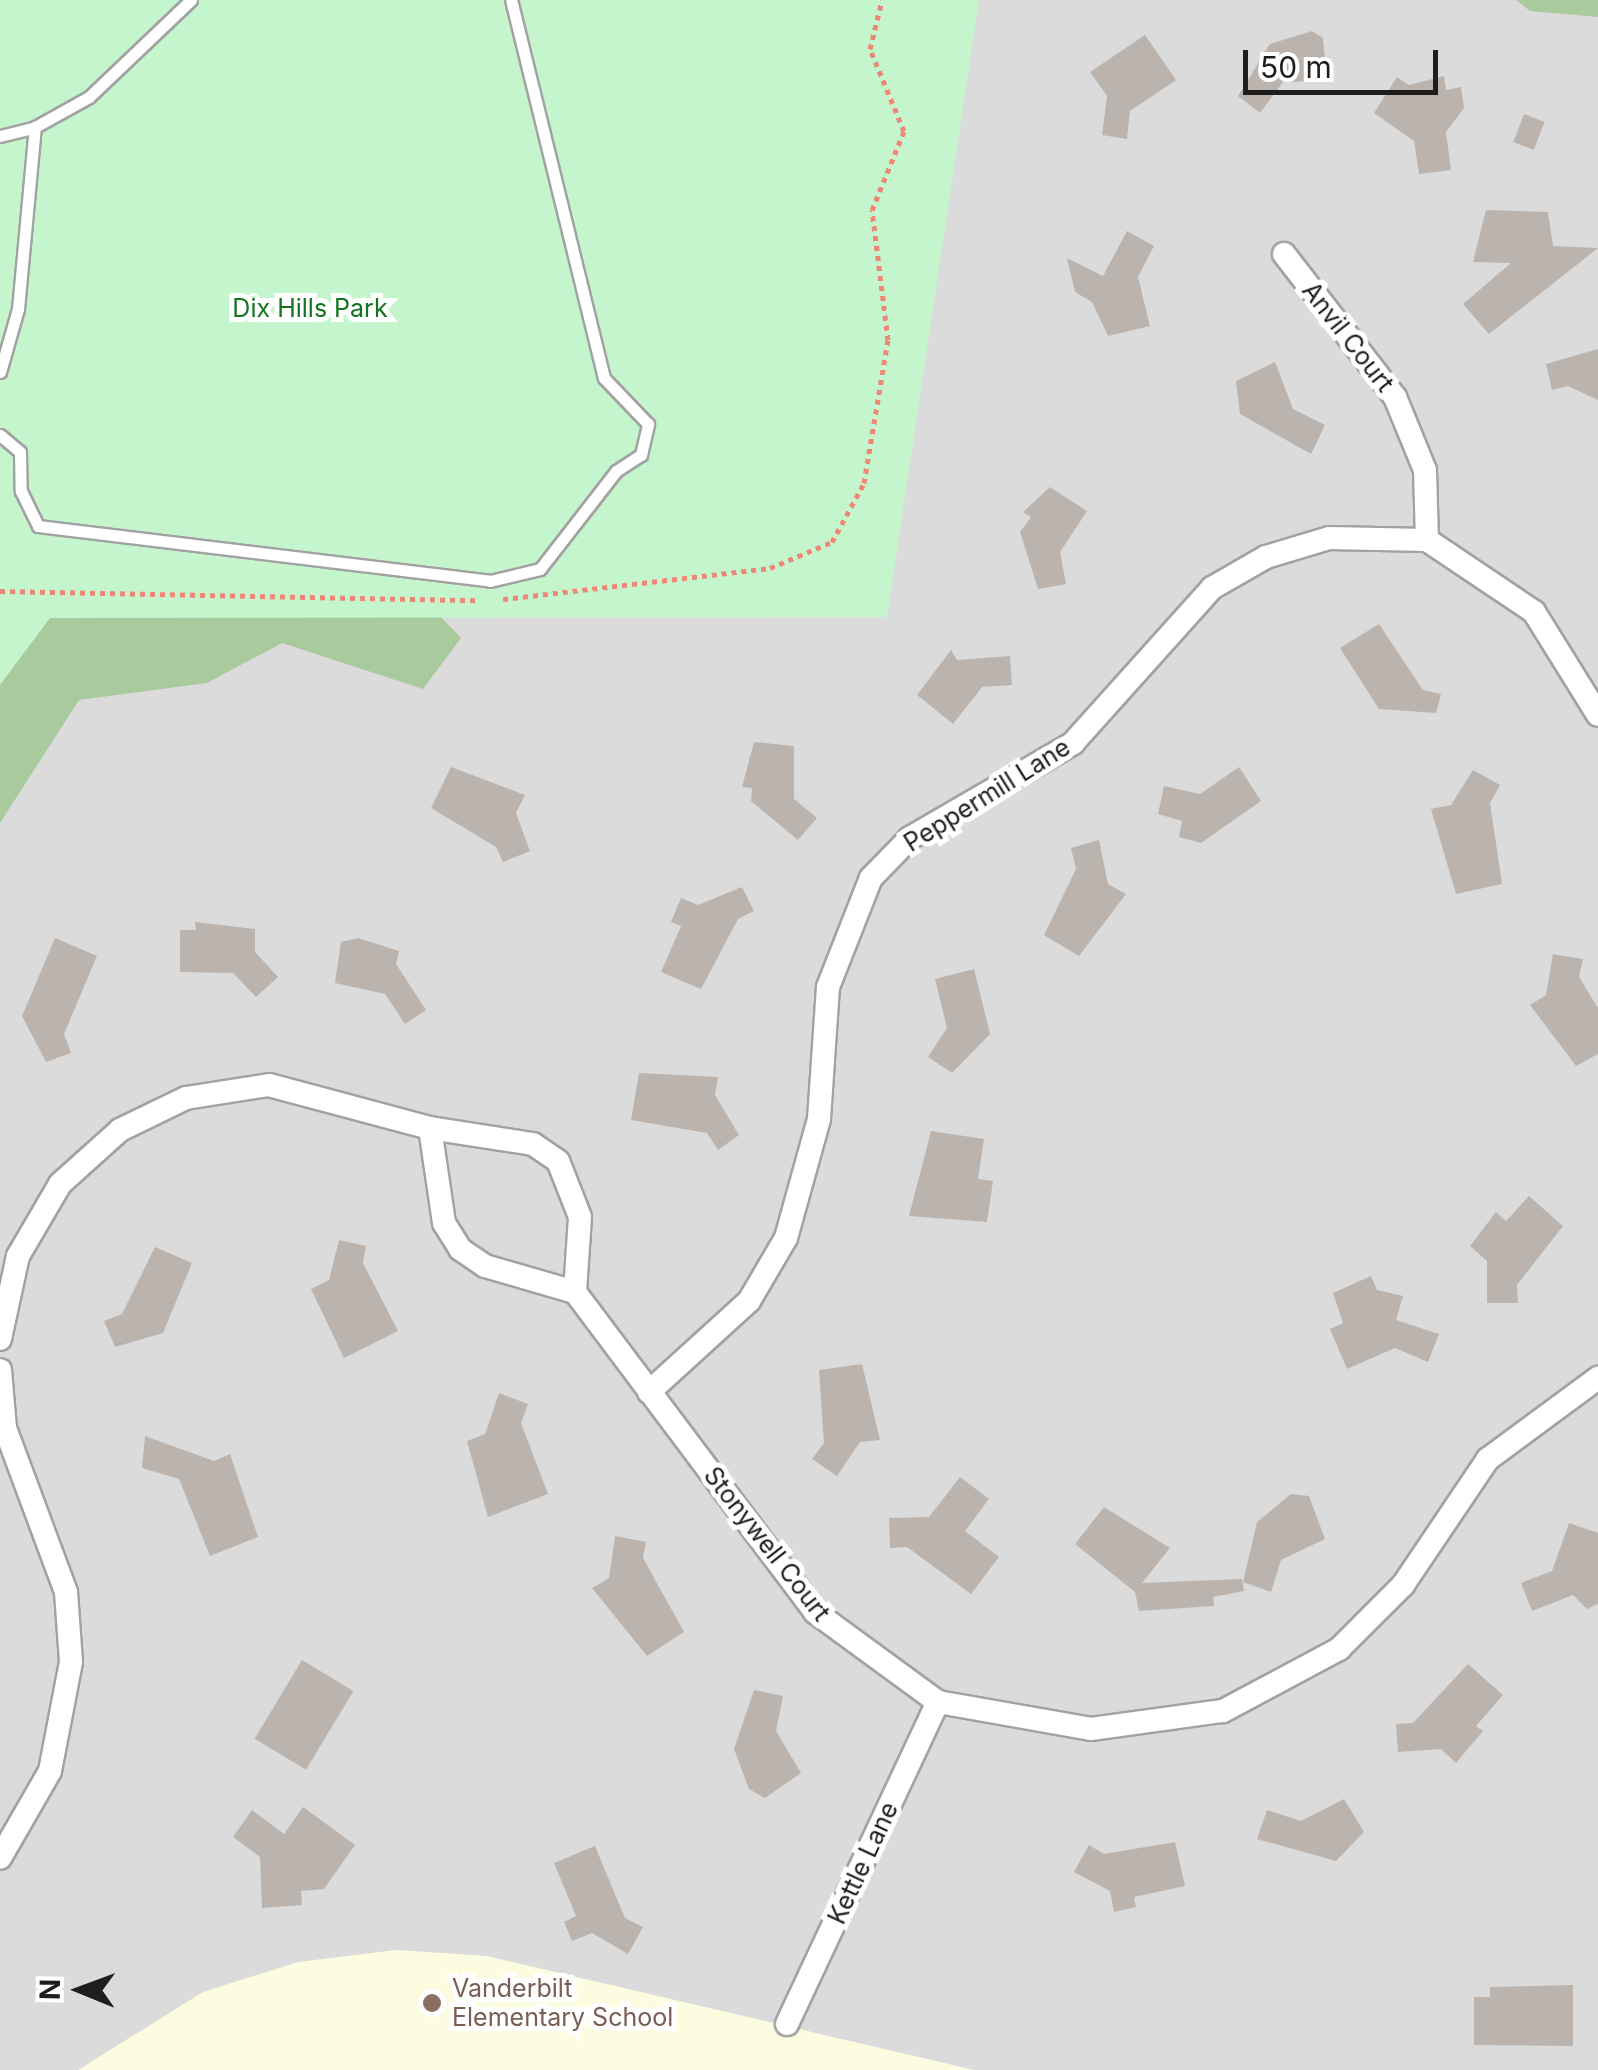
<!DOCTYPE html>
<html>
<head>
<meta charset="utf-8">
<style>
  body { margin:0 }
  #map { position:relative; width:1598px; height:2070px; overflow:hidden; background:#eeece5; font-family:Inter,sans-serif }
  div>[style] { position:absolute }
  .residential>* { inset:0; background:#dcdbdb; transform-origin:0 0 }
  .education>* { inset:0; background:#fbfce0 }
  .forest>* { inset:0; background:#a8ca9d }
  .park>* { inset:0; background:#c5f5cc }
  .building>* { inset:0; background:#bbb4ae; transform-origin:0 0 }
  .path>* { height:5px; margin-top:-2.5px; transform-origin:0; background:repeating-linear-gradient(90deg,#ee8876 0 5px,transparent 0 10px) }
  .roads { filter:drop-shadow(2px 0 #a2a2a2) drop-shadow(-2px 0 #a2a2a2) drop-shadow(0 2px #a2a2a2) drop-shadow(0 -2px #a2a2a2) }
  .service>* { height:11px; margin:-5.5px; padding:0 5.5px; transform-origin:5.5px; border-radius:5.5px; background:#fff }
  .minor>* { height:22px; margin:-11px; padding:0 11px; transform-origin:11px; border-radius:11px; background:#fff }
  .dots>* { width:28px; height:28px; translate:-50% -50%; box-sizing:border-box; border:5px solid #fff; border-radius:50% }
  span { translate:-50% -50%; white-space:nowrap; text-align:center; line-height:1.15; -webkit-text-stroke:10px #fff; paint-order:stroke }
  .park-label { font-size:25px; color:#147421 }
  .street-label { font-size:25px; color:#1e1e1e }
  .education-label { font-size:25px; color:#785e54 }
  .left { translate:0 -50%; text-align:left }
  .north { position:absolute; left:30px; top:1940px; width:100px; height:100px; -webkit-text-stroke:8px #fff; paint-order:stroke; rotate:271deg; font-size:28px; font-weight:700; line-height:40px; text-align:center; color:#1e1e1e }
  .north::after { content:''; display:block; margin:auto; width:35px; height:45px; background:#1e1e1e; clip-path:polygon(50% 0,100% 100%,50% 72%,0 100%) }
  .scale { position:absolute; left:1243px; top:50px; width:195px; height:45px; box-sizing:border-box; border:5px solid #1e1e1e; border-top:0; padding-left:12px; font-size:30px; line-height:35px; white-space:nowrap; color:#1e1e1e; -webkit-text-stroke:8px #fff; paint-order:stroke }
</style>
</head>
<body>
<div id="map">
  <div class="residential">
    <div style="left:0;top:0;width:1598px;height:2070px"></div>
  </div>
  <div class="education">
    <div style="clip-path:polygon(396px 1950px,487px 1956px,974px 2070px,78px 2070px,203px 1992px,298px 1962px)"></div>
  </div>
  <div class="forest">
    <div style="clip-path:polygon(1516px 0,1598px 0,1598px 17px,1530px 11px)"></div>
    <div style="clip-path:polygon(0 497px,405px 580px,461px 638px,423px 689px,282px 643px,207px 683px,79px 700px,0 823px)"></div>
  </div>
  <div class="park">
    <div style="clip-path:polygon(0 0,979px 0,887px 617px,50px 618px,0 685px)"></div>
  </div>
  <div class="building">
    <div style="clip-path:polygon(1312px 31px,1323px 38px,1327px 81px,1283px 82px,1260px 113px,1238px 96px,1270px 44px)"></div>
    <div style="clip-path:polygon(1145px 35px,1176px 80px,1130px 111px,1127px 139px,1102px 135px,1107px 96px,1090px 72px)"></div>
    <div style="clip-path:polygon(1444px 76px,1446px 90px,1461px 87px,1464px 108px,1446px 132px,1451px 170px,1419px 174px,1414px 141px,1374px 113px,1397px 77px,1409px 85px)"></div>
    <div style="left:1524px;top:114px;width:22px;height:30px;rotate:21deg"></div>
    <div style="clip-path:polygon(1486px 210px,1548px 212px,1553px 246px,1598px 248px,1489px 334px,1463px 304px,1511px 263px,1473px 262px)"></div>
    <div style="clip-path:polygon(1127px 231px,1154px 246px,1138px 277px,1150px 326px,1108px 336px,1092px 302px,1075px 292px,1067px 258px,1103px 276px)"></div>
    <div style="clip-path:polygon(1598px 349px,1598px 400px,1568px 386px,1552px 390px,1546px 364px)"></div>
    <div style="clip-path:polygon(1275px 362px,1293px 409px,1325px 425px,1311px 454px,1240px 414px,1236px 381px)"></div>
    <div style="clip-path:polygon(1050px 487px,1087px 511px,1060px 552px,1066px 584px,1038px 589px,1020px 532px,1031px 517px,1023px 512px)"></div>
    <div style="clip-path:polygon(1379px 624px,1423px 690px,1441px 694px,1436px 713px,1379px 709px,1340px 648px)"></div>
    <div style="clip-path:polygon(951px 650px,957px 660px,1010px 656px,1012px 685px,982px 687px,953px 724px,917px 695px)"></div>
    <div style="clip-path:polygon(754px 742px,794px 746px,794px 799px,817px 818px,798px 840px,751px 801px,752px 788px,742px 787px)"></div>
    <div style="clip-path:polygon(451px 767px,525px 795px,516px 813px,530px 851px,503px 862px,496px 847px,431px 808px)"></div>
    <div style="clip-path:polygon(1239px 767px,1261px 801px,1201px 843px,1179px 837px,1182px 821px,1158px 814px,1164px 786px,1200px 794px)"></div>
    <div style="clip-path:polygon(1473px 770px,1500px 785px,1490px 803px,1502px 884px,1456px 894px,1431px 809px,1451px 805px)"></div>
    <div style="clip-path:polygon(1099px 840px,1108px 884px,1126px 894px,1079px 956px,1044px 935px,1076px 869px,1071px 848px)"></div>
    <div style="clip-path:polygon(742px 887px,754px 911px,738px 919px,701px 989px,661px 972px,681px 926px,671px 922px,681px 898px,698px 905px)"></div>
    <div style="clip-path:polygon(195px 922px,255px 929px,255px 952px,278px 977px,256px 997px,233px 973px,180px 972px,180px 930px,196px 930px)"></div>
    <div style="clip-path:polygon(55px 938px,97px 956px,64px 1034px,71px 1053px,46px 1062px,22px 1016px)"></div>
    <div style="clip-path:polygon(358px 938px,399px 951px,396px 964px,426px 1010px,405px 1024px,385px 994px,335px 983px,341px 942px)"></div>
    <div style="clip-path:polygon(1553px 954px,1583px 959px,1579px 977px,1598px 1008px,1598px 1054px,1576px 1066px,1530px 1005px,1546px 995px)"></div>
    <div style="clip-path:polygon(974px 969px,990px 1034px,952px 1073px,928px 1057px,947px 1028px,935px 979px)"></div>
    <div style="clip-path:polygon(639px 1073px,718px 1077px,715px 1095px,739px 1135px,718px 1150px,707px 1133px,631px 1120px)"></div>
    <div style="clip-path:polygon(931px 1131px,984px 1139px,978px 1179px,993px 1181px,987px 1222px,909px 1216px)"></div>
    <div style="clip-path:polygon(1529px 1196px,1563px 1226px,1517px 1285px,1518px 1303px,1487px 1303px,1487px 1261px,1470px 1246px,1496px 1212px,1506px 1221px)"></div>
    <div style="clip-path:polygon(339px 1240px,366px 1246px,363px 1263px,398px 1331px,344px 1358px,311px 1289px,329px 1280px)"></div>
    <div style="clip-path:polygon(155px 1247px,192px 1263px,163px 1333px,115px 1347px,104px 1321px,122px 1314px)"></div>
    <div style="clip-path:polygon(1371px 1276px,1377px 1290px,1403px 1296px,1396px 1320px,1439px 1334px,1428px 1362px,1395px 1348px,1347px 1369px,1330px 1329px,1343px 1323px,1333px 1293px)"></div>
    <div style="clip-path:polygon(862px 1364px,880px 1440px,860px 1442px,837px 1476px,812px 1459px,824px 1443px,819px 1370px)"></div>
    <div style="clip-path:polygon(499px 1393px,528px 1404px,521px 1423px,548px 1494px,488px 1517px,467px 1441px,485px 1434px)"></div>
    <div style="clip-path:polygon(145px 1436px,214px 1461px,230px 1454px,258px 1537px,210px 1556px,179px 1479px,142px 1468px)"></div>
    <div style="clip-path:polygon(960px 1477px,989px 1499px,965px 1531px,999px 1557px,971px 1594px,907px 1547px,890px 1548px,889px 1518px,929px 1517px)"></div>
    <div style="clip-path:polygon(1291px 1494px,1309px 1496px,1325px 1539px,1281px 1560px,1271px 1592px,1243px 1582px,1257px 1522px)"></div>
    <div style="clip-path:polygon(1104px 1507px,1170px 1548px,1142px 1583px,1242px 1579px,1244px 1591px,1213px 1597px,1214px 1606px,1139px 1611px,1135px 1592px,1075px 1544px)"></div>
    <div style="clip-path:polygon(1569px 1523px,1598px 1533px,1598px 1604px,1587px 1609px,1573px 1595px,1532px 1611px,1521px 1583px,1552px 1571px)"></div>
    <div style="clip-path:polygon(615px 1536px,646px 1542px,643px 1558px,684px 1632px,647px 1656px,592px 1588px,609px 1578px)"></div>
    <div style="left:302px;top:1660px;width:60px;height:92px;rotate:31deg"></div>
    <div style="clip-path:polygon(1468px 1664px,1503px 1695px,1476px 1726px,1483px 1731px,1456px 1763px,1441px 1749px,1398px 1752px,1396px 1724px,1413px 1723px)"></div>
    <div style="clip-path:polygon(754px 1690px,783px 1696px,776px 1731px,801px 1773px,765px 1798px,749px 1789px,734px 1749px)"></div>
    <div style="clip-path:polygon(1344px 1799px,1364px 1832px,1336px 1861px,1257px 1839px,1267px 1810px,1301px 1821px)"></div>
    <div style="clip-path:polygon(303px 1807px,355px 1845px,324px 1889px,301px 1891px,302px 1905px,262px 1908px,260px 1857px,233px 1837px,252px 1810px,284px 1834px)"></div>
    <div style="clip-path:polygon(1175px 1842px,1185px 1886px,1134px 1897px,1136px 1907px,1114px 1912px,1110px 1891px,1074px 1872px,1089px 1845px,1104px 1854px)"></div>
    <div style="clip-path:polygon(595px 1846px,625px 1918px,643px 1927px,628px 1954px,592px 1933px,572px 1941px,564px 1922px,576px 1916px,554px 1863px)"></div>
    <div style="clip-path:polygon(1573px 1985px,1573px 2046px,1474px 2045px,1474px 1997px,1490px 1997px,1490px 1987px)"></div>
  </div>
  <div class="path">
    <div style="left:0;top:591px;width:477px;rotate:1.1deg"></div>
    <div style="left:503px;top:599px;width:269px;rotate:-6.6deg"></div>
    <div style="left:770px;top:568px;width:67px;rotate:-22.8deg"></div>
    <div style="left:832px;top:542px;width:67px;rotate:-61.5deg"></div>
    <div style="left:864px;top:483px;width:145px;rotate:-80.5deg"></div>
    <div style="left:888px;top:340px;width:131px;rotate:-97deg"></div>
    <div style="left:872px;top:210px;width:85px;rotate:-67.9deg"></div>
    <div style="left:904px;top:131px;width:89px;rotate:-112.5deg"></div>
    <div style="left:870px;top:49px;width:50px;rotate:-76.2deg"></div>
  </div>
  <div class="roads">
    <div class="service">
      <div style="left:0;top:136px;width:36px;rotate:-14deg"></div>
      <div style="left:0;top:372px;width:66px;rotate:-74.1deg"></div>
      <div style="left:18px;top:309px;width:183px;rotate:-84.7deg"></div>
      <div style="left:35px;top:127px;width:62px;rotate:-29.1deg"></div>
      <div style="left:89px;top:97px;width:141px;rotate:-43.6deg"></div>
      <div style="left:0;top:435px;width:26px;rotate:40deg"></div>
      <div style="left:20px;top:452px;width:39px;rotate:89deg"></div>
      <div style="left:21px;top:491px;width:39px;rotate:64deg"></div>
      <div style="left:38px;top:526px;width:455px;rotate:6.9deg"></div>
      <div style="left:490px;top:581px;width:51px;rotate:-13.5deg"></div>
      <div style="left:540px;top:569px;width:124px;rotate:-52.2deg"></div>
      <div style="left:616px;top:471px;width:30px;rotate:-33deg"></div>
      <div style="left:641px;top:455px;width:32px;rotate:-77deg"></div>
      <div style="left:648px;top:424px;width:64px;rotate:-133.7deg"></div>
      <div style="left:604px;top:378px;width:389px;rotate:-103.8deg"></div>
    </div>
    <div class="minor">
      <div style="left:1284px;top:254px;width:181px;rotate:52.2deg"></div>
      <div style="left:1395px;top:397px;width:79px;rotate:67.7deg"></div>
      <div style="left:1425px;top:470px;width:70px;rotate:88.4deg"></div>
      <div style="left:575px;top:1292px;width:75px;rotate:-86.2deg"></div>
      <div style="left:580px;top:1217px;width:60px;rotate:-111.4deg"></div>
      <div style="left:558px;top:1161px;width:30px;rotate:-146deg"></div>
      <div style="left:533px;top:1144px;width:104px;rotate:-171.2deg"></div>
      <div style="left:430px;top:1128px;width:96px;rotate:81.6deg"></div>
      <div style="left:444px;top:1223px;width:31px;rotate:58deg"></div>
      <div style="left:460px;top:1249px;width:30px;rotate:34deg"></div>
      <div style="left:485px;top:1266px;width:94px;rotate:16.1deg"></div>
      <div style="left:575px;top:1292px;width:400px;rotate:53.1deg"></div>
      <div style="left:815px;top:1612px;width:152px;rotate:36.2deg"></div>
      <div style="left:938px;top:1702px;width:155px;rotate:10deg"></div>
      <div style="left:1091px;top:1729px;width:133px;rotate:-7.8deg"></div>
      <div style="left:1223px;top:1711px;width:132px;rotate:-28.1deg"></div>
      <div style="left:1339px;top:1649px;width:91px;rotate:-45deg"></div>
      <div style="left:1403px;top:1585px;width:152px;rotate:-56deg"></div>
      <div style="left:1488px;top:1459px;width:137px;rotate:-36.4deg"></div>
      <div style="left:0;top:1339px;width:85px;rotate:-77.8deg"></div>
      <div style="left:18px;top:1256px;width:83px;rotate:-59.7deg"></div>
      <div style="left:60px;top:1184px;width:81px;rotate:-42deg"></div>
      <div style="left:120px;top:1130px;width:73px;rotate:-25.9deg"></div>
      <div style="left:186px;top:1098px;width:84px;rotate:-8.9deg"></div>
      <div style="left:269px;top:1085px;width:167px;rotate:15deg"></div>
      <div style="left:0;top:1370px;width:58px;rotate:85.1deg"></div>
      <div style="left:5px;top:1428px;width:175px;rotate:69.6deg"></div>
      <div style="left:66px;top:1592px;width:70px;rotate:85.9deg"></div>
      <div style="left:71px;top:1662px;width:111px;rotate:100.9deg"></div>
      <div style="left:50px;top:1771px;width:100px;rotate:119.9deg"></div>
      <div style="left:649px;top:1392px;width:135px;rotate:-42.3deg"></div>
      <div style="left:749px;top:1301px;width:73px;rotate:-59.6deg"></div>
      <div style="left:786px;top:1238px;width:123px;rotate:-74.5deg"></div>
      <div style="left:819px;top:1119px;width:132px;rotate:-86.1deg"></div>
      <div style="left:828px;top:987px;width:117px;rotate:-68.5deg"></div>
      <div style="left:871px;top:878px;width:56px;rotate:-45.7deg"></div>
      <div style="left:910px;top:838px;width:189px;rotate:-30.2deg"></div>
      <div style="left:1073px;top:743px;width:208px;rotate:-48.1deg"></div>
      <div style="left:1212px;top:588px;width:62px;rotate:-29.9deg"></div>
      <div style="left:1266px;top:557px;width:66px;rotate:-16.8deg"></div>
      <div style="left:1329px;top:538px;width:98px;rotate:1.2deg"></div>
      <div style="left:1427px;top:540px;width:129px;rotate:33.9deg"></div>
      <div style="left:1534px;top:612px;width:121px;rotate:58.1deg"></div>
      <div style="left:787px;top:2024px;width:356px;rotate:-64.9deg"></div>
    </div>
  </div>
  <div class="dots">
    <div style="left:432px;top:2003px;background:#8d6e63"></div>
  </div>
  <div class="park-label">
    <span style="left:310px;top:308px">Dix Hills Park</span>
  </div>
  <div class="street-label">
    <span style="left:1348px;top:337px;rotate:52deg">Anvil Court</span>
    <span style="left:987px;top:795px;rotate:-32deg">Peppermill Lane</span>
    <span style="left:767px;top:1544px;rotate:52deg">Stonywell Court</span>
    <span style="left:863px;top:1863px;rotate:-65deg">Kettle Lane</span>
  </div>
  <div class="education-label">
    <span class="left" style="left:452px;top:2003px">Vanderbilt<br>Elementary School</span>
  </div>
  <div class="north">N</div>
  <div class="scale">50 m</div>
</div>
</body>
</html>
